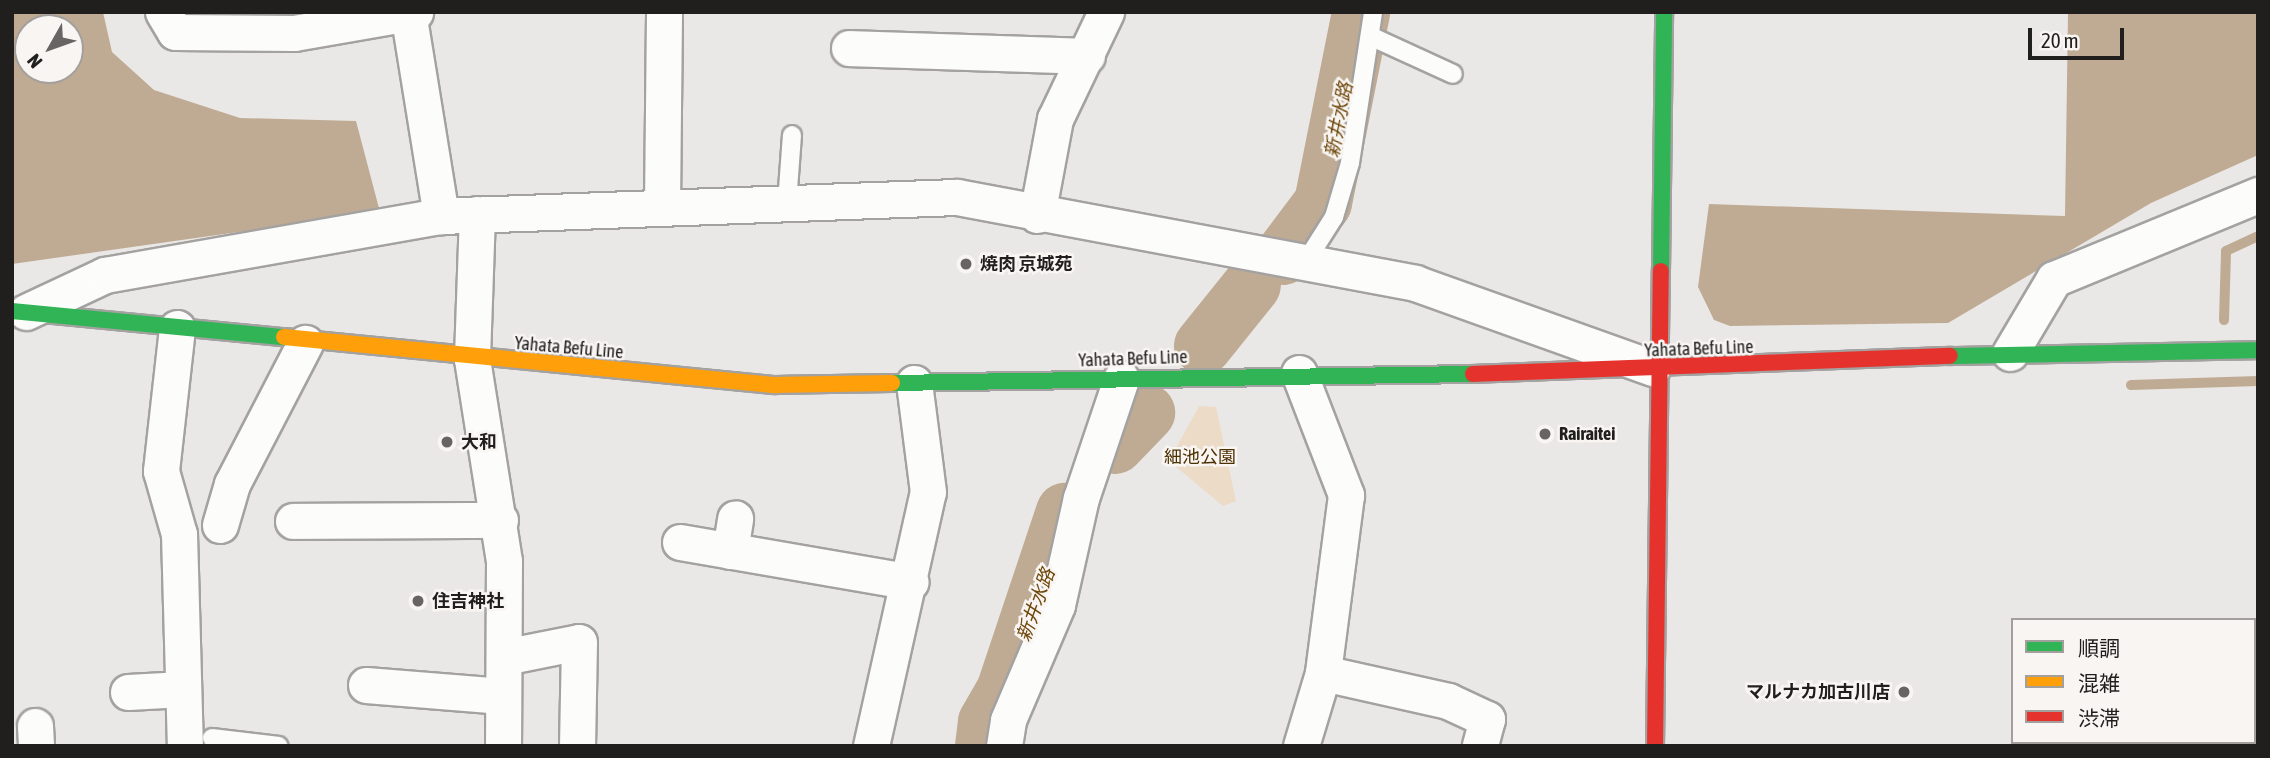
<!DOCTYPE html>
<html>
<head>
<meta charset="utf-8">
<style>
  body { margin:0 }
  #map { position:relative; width:2270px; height:758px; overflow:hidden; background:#eae8e6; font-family:"Asap Condensed","Noto Sans JP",sans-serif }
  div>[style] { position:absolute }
  .green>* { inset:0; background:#ecdbc7 }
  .water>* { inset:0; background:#bfab93 }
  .stream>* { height:10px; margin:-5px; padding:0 5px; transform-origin:5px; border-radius:5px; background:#bfab93 }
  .river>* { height:58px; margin:-29px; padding:0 29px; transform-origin:29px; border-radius:29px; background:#bfab93 }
  .roads { filter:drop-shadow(2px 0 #a4a2a1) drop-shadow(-2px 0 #a4a2a1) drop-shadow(0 2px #a4a2a1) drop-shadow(0 -2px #a4a2a1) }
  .lane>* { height:18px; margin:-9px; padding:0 9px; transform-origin:9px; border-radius:9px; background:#fcfcfb }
  .street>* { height:35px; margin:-17.5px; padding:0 17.5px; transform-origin:17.5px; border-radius:17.5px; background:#fcfcfb }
  .fast>* { height:16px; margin:-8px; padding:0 8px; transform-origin:8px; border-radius:8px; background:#30b455 }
  .slow>* { height:16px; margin:-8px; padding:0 8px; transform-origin:8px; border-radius:8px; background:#ff9f0a }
  .jam>* { height:16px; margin:-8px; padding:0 8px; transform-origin:8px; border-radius:8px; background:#e5322d }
  .dots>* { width:19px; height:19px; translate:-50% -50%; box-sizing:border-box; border:4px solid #f8f5f2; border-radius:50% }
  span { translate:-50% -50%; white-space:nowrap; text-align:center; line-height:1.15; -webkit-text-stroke:5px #f8f5f2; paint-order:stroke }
  .poi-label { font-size:18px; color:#201f1e; font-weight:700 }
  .left { translate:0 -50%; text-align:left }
  .right { translate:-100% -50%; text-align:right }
  .street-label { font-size:18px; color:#201f1e }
  .park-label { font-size:18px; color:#4d3103 }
  .water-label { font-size:19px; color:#6e470a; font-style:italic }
  .frame { position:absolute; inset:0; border:14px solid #201f1e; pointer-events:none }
  .legend { position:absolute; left:2011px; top:618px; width:245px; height:126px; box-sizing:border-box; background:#f8f5f2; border:2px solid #a29f9d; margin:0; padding:9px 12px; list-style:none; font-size:21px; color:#201f1e }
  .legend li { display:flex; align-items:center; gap:14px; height:35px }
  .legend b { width:35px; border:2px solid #a29f9d }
  .north { position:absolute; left:14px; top:14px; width:70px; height:70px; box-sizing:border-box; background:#f8f5f2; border:2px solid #a29f9d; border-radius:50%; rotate:230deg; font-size:19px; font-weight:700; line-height:28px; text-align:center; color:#201f1e }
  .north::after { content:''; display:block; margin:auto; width:24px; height:32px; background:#676564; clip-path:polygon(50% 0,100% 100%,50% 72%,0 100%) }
  .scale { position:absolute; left:2028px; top:28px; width:96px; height:32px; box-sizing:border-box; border:4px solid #201f1e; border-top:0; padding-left:9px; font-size:21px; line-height:24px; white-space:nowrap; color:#201f1e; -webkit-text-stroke:5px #f8f5f2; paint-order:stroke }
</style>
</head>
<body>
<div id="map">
  <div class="green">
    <div style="clip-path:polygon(1199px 406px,1216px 407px,1236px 501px,1223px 506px,1169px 461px)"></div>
  </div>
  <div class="water">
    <div style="clip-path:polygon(evenodd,12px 12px,103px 12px,112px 52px,154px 90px,240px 118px,356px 121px,380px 212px,12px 264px,12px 12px,28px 28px,70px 28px,70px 70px,28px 70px,28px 28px)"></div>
    <div style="clip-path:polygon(2068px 12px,2258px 12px,2258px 155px,2151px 203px,1948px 323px,1730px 326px,1714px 320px,1698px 287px,1709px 204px,2065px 216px)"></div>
  </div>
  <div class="stream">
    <div style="left:2224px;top:320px;width:69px;rotate:-88.3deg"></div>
    <div style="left:2226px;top:251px;width:35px;rotate:-25deg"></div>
    <div style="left:2131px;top:385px;width:127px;rotate:-1.8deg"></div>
  </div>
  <div class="river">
    <div style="left:1283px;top:256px;width:66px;rotate:-53deg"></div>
    <div style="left:1323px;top:203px;width:195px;rotate:-78.7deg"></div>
    <div style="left:1203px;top:346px;width:78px;rotate:-51.2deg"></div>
    <div style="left:1115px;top:445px;width:45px;rotate:-45.9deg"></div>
    <div style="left:984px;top:746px;width:24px;rotate:-83deg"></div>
    <div style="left:987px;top:722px;width:36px;rotate:-60deg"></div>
    <div style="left:1005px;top:691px;width:189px;rotate:-71.5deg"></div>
  </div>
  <div class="roads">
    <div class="lane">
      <div style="left:1370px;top:36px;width:91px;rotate:24.6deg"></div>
      <div style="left:787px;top:203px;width:68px;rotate:-85.8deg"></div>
      <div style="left:1303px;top:266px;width:58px;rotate:-57.7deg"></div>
      <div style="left:1334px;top:217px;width:56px;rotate:-73.5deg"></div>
      <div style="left:1350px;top:163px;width:153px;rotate:-81.3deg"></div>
      <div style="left:212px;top:738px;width:67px;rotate:6.8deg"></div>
    </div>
    <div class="street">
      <div style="left:163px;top:12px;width:23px;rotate:59deg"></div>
      <div style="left:175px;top:32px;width:119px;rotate:0.5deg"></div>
      <div style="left:294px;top:33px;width:123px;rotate:-9.8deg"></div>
      <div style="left:408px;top:12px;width:207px;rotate:80.8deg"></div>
      <div style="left:849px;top:48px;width:238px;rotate:1.9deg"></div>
      <div style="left:662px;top:205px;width:193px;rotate:-89.4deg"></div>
      <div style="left:477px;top:214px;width:145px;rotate:92deg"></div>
      <div style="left:472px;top:359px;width:205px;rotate:81deg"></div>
      <div style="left:504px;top:561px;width:185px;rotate:90.3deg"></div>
      <div style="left:1037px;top:215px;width:98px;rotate:-79.4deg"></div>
      <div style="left:1055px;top:119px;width:119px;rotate:-64.5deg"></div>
      <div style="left:26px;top:312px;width:87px;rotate:-25.1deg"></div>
      <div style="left:105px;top:275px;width:341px;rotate:-10deg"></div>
      <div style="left:441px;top:216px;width:516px;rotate:-2.11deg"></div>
      <div style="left:957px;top:197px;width:466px;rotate:10.6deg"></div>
      <div style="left:1415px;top:283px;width:252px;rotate:19.7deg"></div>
      <div style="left:177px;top:328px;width:144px;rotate:96.4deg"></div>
      <div style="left:161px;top:471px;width:66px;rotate:74.1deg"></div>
      <div style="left:179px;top:534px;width:212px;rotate:88.4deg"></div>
      <div style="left:2010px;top:353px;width:86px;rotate:-59.3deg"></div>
      <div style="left:2054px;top:279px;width:221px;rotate:-22.4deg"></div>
      <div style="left:1299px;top:373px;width:131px;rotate:68.9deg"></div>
      <div style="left:1346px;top:495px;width:179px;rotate:97.4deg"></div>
      <div style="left:1323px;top:673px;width:76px;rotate:106.8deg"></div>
      <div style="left:293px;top:521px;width:207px;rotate:-0.3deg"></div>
      <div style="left:220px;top:525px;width:43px;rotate:-73.7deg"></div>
      <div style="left:232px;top:484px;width:159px;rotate:-62.6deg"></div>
      <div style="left:680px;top:542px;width:234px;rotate:9.8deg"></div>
      <div style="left:730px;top:551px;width:33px;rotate:-81deg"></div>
      <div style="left:504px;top:657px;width:76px;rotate:-11.3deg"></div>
      <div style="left:579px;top:642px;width:104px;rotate:91.1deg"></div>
      <div style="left:1323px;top:673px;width:128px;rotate:12.6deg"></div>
      <div style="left:1448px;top:701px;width:43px;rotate:24.8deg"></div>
      <div style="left:1487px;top:719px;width:28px;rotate:105deg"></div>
      <div style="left:366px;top:685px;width:137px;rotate:4.6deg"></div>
      <div style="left:128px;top:692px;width:55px;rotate:-3.1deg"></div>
      <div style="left:35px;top:726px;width:20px;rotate:87deg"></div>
      <div style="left:871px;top:746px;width:260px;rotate:-77.4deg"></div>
      <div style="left:928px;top:492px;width:110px;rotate:-97.3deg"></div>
      <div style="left:1004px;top:746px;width:26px;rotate:-81deg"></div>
      <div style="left:1008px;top:720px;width:125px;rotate:-66.9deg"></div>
      <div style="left:1057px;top:605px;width:110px;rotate:-77.4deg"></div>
      <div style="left:1081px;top:498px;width:126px;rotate:-71.4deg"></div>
    </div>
    <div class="fast">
      <div style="left:1661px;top:271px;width:259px;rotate:-89.3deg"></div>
      <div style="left:12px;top:311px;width:273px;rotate:5.5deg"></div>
      <div style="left:1950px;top:356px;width:308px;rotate:-1.1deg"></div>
      <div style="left:892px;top:383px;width:581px;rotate:-0.89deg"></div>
    </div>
    <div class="slow">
      <div style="left:284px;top:337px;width:494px;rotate:5.6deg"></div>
      <div style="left:776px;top:385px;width:116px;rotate:-1deg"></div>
    </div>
    <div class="jam">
      <div style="left:1473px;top:374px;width:477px;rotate:-2.2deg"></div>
      <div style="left:1655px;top:746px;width:475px;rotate:-89.3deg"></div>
    </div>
  </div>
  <div class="dots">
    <div style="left:966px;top:264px;background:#676564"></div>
    <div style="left:1545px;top:434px;background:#676564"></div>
    <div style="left:447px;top:442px;background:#676564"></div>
    <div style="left:418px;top:601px;background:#676564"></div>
    <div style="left:1904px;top:692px;background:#676564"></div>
  </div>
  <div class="poi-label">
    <span class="left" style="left:980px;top:264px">焼肉 京城苑</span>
    <span class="left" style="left:1559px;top:434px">Rairaitei</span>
    <span class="left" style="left:461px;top:442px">大和</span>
    <span class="left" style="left:432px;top:601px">住吉神社</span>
    <span class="right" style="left:1890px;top:692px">マルナカ加古川店</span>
  </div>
  <div class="street-label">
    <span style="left:569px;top:348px;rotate:5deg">Yahata Befu Line</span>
    <span style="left:1699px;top:349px;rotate:-2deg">Yahata Befu Line</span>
    <span style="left:1133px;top:359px;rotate:-2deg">Yahata Befu Line</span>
  </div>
  <div class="park-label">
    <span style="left:1200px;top:457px">細池公園</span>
  </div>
  <div class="water-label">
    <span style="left:1339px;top:120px;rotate:-79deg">新井水路</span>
    <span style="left:1036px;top:605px;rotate:-70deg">新井水路</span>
  </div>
  <div class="frame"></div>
  <ul class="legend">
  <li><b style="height:9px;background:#30b455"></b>順調</li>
  <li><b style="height:9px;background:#ff9f0a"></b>混雑</li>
  <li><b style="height:9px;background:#e5322d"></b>渋滞</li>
  </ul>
  <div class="north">N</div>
  <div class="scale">20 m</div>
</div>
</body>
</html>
